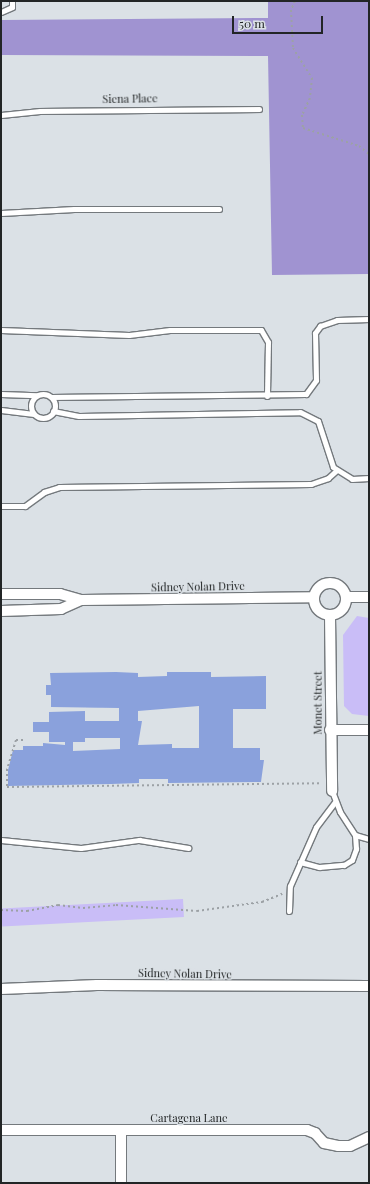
<!DOCTYPE html>
<html>
<head>
<meta charset="utf-8">
<style>
  body { margin:0 }
  #map { position:relative; width:370px; height:1184px; overflow:hidden; background:#dbe1e6; font-family:"Playfair Display",serif }
  div>[style] { position:absolute }
  .green>* { inset:0; background:#c9bdf7; transform-origin:0 0 }
  .forest>* { inset:0; background:#a093d1 }
  .building>* { inset:0; background:#8aa1dc }
  .path>* { height:2px; margin-top:-1px; transform-origin:0; background:repeating-linear-gradient(90deg,#9ca1a5 0 2px,transparent 0 5px) }
  .roads { filter:drop-shadow(1px 0 #74797d) drop-shadow(-1px 0 #74797d) drop-shadow(0 1px #74797d) drop-shadow(0 -1px #74797d) }
  .service>* { height:5px; margin:-2.5px; padding:0 2.5px; transform-origin:2.5px; border-radius:2.5px; background:#fff }
  .service>.ring { margin:-2.5px; padding:0; box-sizing:content-box; background:none; border:5px solid #fff; border-radius:50% }
  .minor>* { height:10px; margin:-5px; padding:0 5px; transform-origin:5px; border-radius:5px; background:#fff }
  .minor>.ring { margin:-5px; padding:0; box-sizing:content-box; background:none; border:10px solid #fff; border-radius:50% }
  span { translate:-50% -50%; white-space:nowrap; text-align:center; line-height:1.15; -webkit-text-stroke:3px #dbe1e6; paint-order:stroke }
  .street-label { font-size:11px; color:#222526 }
  .frame { position:absolute; inset:0; border:2px solid #222526; pointer-events:none }
  .scale { position:absolute; left:232px; top:16px; width:91px; height:18px; box-sizing:border-box; border:2px solid #222526; border-top:0; padding-left:5px; font-size:12px; line-height:14px; white-space:nowrap; color:#222526; -webkit-text-stroke:3px #dbe1e6; paint-order:stroke }
</style>
</head>
<body>
<div id="map">
  <div class="green">
    <div style="clip-path:polygon(357px 616px,369px 618px,369px 716px,352px 714px,344px 706px,343px 635px)"></div>
    <div style="left:183px;top:899px;width:18px;height:182px;rotate:87deg"></div>
  </div>
  <div class="forest">
    <div style="clip-path:polygon(268px 1px,369px 1px,369px 274px,272px 275px,268px 56px,1px 55px,1px 20px,268px 18px)"></div>
  </div>
  <div class="building">
    <div style="clip-path:polygon(evenodd,116px 672px,138px 673px,138px 677px,167px 676px,167px 672px,211px 672px,211px 677px,266px 676px,266px 709px,233px 709px,233px 748px,260px 748px,260px 760px,264px 760px,261px 782px,168px 783px,168px 779px,139px 779px,139px 783px,111px 784px,8px 786px,8px 770px,13px 750px,23px 750px,23px 746px,43px 746px,43px 743px,65px 745px,65px 742px,49px 742px,49px 732px,33px 732px,33px 722px,49px 722px,49px 712px,85px 711px,85px 721px,119px 721px,119px 708px,51px 707px,51px 695px,46px 695px,46px 685px,51px 685px,50px 673px,116px 672px,199px 706px,199px 748px,172px 748px,172px 744px,138px 745px,142px 721px,138px 721px,138px 711px,199px 706px,116px 672px,85px 738px,120px 738px,120px 749px,73px 751px,73px 742px,85px 742px,85px 738px)"></div>
  </div>
  <div class="path">
    <div style="left:295px;top:1px;width:10px;rotate:114deg"></div>
    <div style="left:291px;top:10px;width:38px;rotate:87deg"></div>
    <div style="left:293px;top:48px;width:36px;rotate:58deg"></div>
    <div style="left:312px;top:78px;width:20px;rotate:96deg"></div>
    <div style="left:310px;top:98px;width:19px;rotate:115deg"></div>
    <div style="left:302px;top:115px;width:13px;rotate:86deg"></div>
    <div style="left:303px;top:128px;width:59px;rotate:17.8deg"></div>
    <div style="left:359px;top:146px;width:13px;rotate:39deg"></div>
    <div style="left:23px;top:740px;width:7px;rotate:180deg"></div>
    <div style="left:16px;top:740px;width:30px;rotate:107deg"></div>
    <div style="left:7px;top:769px;width:18px;rotate:90deg"></div>
    <div style="left:7px;top:787px;width:315px;rotate:-0.7deg"></div>
    <div style="left:1px;top:910px;width:26px;rotate:2deg"></div>
    <div style="left:27px;top:911px;width:32px;rotate:-11deg"></div>
    <div style="left:58px;top:905px;width:25px;rotate:7deg"></div>
    <div style="left:83px;top:908px;width:33px;rotate:-5deg"></div>
    <div style="left:116px;top:905px;width:81px;rotate:4.2deg"></div>
    <div style="left:197px;top:911px;width:66px;rotate:-7.9deg"></div>
    <div style="left:262px;top:902px;width:22px;rotate:-22deg"></div>
  </div>
  <div class="roads">
    <div class="service">
      <div style="left:1px;top:12px;width:12px;rotate:-24deg"></div>
      <div style="left:12px;top:7px;width:6px;rotate:-90deg"></div>
      <div style="left:1px;top:115px;width:39px;rotate:-6deg"></div>
      <div style="left:40px;top:111px;width:219px;rotate:-0.5deg"></div>
      <div style="left:1px;top:213px;width:73px;rotate:-3.1deg"></div>
      <div style="left:74px;top:209px;width:145px"></div>
      <div style="left:1px;top:330px;width:128px;rotate:2.2deg"></div>
      <div style="left:129px;top:335px;width:41px;rotate:-7deg"></div>
      <div style="left:170px;top:330px;width:91px"></div>
      <div style="left:261px;top:330px;width:14px;rotate:60deg"></div>
      <div style="left:268px;top:342px;width:54px;rotate:91.1deg"></div>
      <div style="left:1px;top:394px;width:36px;rotate:2deg"></div>
      <div class="ring" style="left:31px;top:394px;width:19px;height:19px"></div>
      <div style="left:51px;top:397px;width:255px;rotate:-0.7deg"></div>
      <div style="left:306px;top:394px;width:17px;rotate:-54deg"></div>
      <div style="left:316px;top:380px;width:47px;rotate:-91.2deg"></div>
      <div style="left:315px;top:333px;width:9px;rotate:-54deg"></div>
      <div style="left:320px;top:326px;width:18px;rotate:-19deg"></div>
      <div style="left:337px;top:320px;width:32px;rotate:-2deg"></div>
      <div style="left:1px;top:410px;width:33px;rotate:7deg"></div>
      <div style="left:53px;top:411px;width:26px;rotate:11deg"></div>
      <div style="left:79px;top:416px;width:221px;rotate:-1deg"></div>
      <div style="left:300px;top:412px;width:20px;rotate:27deg"></div>
      <div style="left:318px;top:421px;width:48px;rotate:71.9deg"></div>
      <div style="left:333px;top:467px;width:22px;rotate:32deg"></div>
      <div style="left:352px;top:479px;width:17px;rotate:-3deg"></div>
      <div style="left:1px;top:506px;width:24px"></div>
      <div style="left:25px;top:506px;width:24px;rotate:-36deg"></div>
      <div style="left:44px;top:492px;width:16px;rotate:-18deg"></div>
      <div style="left:59px;top:487px;width:252px;rotate:-0.7deg"></div>
      <div style="left:311px;top:484px;width:18px;rotate:-19deg"></div>
      <div style="left:328px;top:478px;width:12px;rotate:-42deg"></div>
      <div style="left:332px;top:791px;width:22px;rotate:69deg"></div>
      <div style="left:340px;top:812px;width:27px;rotate:57deg"></div>
      <div style="left:355px;top:835px;width:15px;rotate:16deg"></div>
      <div style="left:1px;top:840px;width:80px;rotate:5.7deg"></div>
      <div style="left:81px;top:848px;width:59px;rotate:-7.9deg"></div>
      <div style="left:139px;top:840px;width:50px;rotate:9.3deg"></div>
      <div style="left:300px;top:862px;width:20px;rotate:15deg"></div>
      <div style="left:319px;top:867px;width:25px;rotate:-5deg"></div>
      <div style="left:344px;top:865px;width:9px;rotate:-32deg"></div>
      <div style="left:352px;top:860px;width:12px;rotate:-70deg"></div>
      <div style="left:356px;top:849px;width:14px;rotate:-94deg"></div>
      <div style="left:289px;top:911px;width:25px;rotate:-88deg"></div>
      <div style="left:290px;top:886px;width:64px;rotate:-66.2deg"></div>
      <div style="left:316px;top:827px;width:31px;rotate:-53deg"></div>
    </div>
    <div class="minor">
      <div class="ring" style="left:314px;top:583px;width:22px;height:22px"></div>
      <div style="left:1px;top:594px;width:59px"></div>
      <div style="left:60px;top:594px;width:22px;rotate:16deg"></div>
      <div style="left:81px;top:600px;width:233px;rotate:-0.7deg"></div>
      <div style="left:347px;top:597px;width:22px"></div>
      <div style="left:1px;top:611px;width:60px;rotate:-1.9deg"></div>
      <div style="left:61px;top:609px;width:22px;rotate:-24deg"></div>
      <div style="left:330px;top:615px;width:176px;rotate:89.3deg"></div>
      <div style="left:330px;top:730px;width:39px"></div>
      <div style="left:1px;top:989px;width:96px;rotate:-2.4deg"></div>
      <div style="left:97px;top:985px;width:272px;rotate:0.2deg"></div>
      <div style="left:1px;top:1130px;width:306px"></div>
      <div style="left:307px;top:1130px;width:9px;rotate:21deg"></div>
      <div style="left:315px;top:1133px;width:13px;rotate:48deg"></div>
      <div style="left:324px;top:1143px;width:14px;rotate:12deg"></div>
      <div style="left:338px;top:1146px;width:12px"></div>
      <div style="left:350px;top:1146px;width:21px;rotate:-25deg"></div>
      <div style="left:121px;top:1130px;width:53px;rotate:90deg"></div>
    </div>
  </div>
  <div class="street-label">
    <span style="left:130px;top:99px;rotate:-1deg">Siena Place</span>
    <span style="left:198px;top:587px;rotate:-1deg">Sidney Nolan Drive</span>
    <span style="left:318px;top:703px;rotate:-90deg">Monet Street</span>
    <span style="left:185px;top:974px;rotate:1deg">Sidney Nolan Drive</span>
    <span style="left:189px;top:1118px">Cartagena Lane</span>
  </div>
  <div class="frame"></div>
  <div class="scale">50 m</div>
</div>
</body>
</html>
